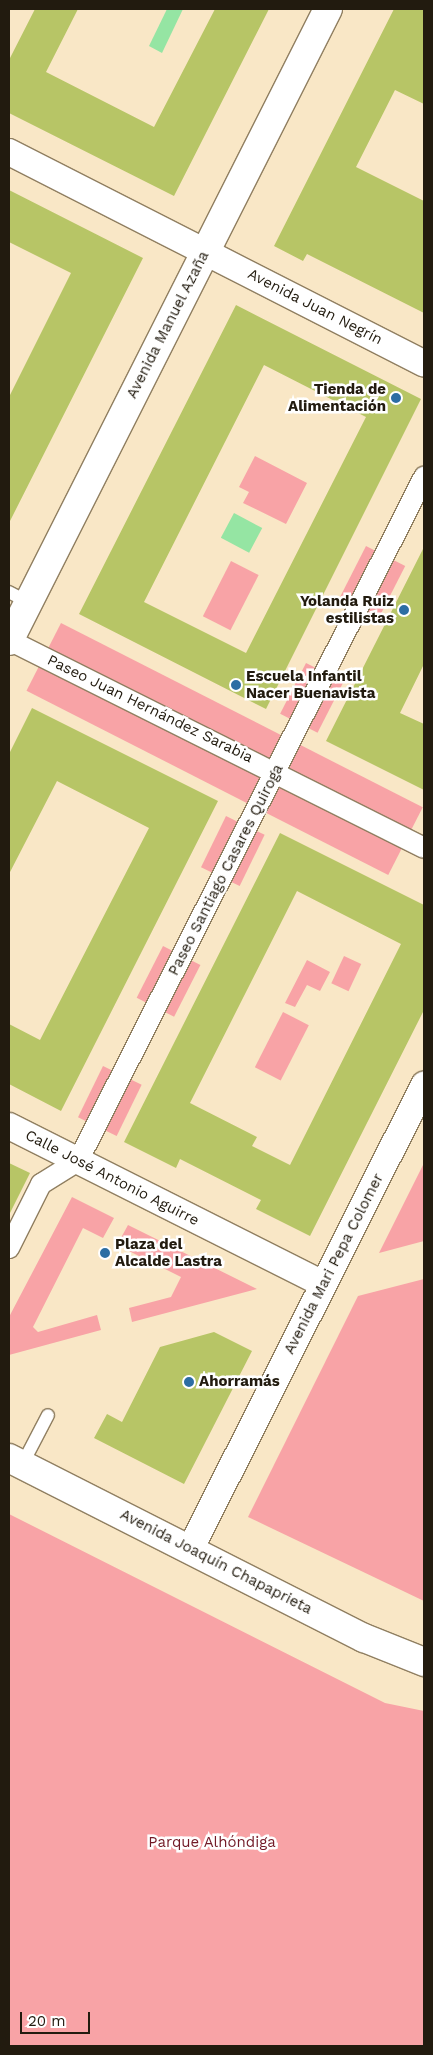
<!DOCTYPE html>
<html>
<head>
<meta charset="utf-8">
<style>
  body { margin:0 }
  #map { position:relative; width:433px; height:2055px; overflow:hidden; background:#f9e7c6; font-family:"Work Sans",sans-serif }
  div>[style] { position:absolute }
  .green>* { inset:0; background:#f8a3a6; transform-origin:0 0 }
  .water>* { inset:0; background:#95e5a3; transform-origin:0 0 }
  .building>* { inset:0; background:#b7c566 }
  .roads { filter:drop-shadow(1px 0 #907f61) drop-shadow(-1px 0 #907f61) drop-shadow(0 1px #907f61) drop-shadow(0 -1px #907f61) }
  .service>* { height:12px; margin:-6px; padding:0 6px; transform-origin:6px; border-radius:6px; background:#fff }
  .pedestrian>* { height:20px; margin:-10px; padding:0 10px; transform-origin:10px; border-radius:10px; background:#fff }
  .minor>* { height:26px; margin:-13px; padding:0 13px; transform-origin:13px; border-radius:13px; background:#fff }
  .tertiary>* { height:28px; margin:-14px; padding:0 14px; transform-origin:14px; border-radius:14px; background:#fff }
  .dots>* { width:14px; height:14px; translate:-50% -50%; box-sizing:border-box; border:2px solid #fff; border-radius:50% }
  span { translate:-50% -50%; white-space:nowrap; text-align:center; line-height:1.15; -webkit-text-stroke:5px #fff; paint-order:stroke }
  .street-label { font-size:15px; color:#221b0f }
  .poi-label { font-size:15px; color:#221b0f; font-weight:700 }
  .right { translate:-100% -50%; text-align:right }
  .left { translate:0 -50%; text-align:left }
  .park-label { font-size:15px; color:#721a27 }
  .frame { position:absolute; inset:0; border:10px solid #221b0f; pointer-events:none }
  .scale { position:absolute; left:20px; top:2012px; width:70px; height:22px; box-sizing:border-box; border:2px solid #221b0f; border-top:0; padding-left:6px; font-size:15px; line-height:18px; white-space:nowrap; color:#221b0f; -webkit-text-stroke:4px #fff; paint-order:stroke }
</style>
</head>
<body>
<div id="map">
  <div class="green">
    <div style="clip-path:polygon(255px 456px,307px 483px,286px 524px,243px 503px,249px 492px,239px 487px)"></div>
    <div style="left:366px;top:546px;width:44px;height:58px;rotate:27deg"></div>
    <div style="left:231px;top:561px;width:31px;height:62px;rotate:27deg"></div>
    <div style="left:61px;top:623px;width:406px;height:76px;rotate:27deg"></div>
    <div style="left:306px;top:663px;width:42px;height:57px;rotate:27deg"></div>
    <div style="left:226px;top:816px;width:43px;height:57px;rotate:26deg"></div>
    <div style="left:163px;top:946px;width:42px;height:58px;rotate:27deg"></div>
    <div style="left:344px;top:956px;width:19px;height:30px;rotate:25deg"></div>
    <div style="clip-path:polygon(307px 960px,330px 972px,320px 991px,307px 985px,295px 1007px,285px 1003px)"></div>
    <div style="left:283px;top:1012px;width:29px;height:62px;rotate:27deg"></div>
    <div style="left:103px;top:1066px;width:43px;height:57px;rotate:26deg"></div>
    <div style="clip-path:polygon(424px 1163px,424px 1241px,379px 1253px)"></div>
    <div style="clip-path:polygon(72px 1197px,114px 1218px,103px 1238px,83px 1228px,33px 1327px,38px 1332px,97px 1315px,101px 1330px,9px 1355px,9px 1317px)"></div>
    <div style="clip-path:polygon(128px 1225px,257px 1289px,132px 1322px,129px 1308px,171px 1297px,181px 1277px,117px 1245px)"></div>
    <div style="clip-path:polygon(424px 1279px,424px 1601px,248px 1517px,358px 1296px)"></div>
    <div style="clip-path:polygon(9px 1514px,385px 1703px,424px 1711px,424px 2046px,9px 2046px)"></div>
  </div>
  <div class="water">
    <div style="clip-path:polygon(167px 9px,183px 9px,162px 53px,149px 46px)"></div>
    <div style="left:234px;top:513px;width:32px;height:28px;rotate:28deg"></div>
  </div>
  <div class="building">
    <div style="clip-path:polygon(35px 9px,78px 9px,46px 72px,154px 127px,215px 9px,269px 9px,174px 196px,9px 113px,9px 60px)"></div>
    <div style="clip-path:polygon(394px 9px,424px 9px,424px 104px,395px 90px,356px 167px,424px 201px,424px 313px,307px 254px,303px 261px,274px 246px)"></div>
    <div style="clip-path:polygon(9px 190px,143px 258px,9px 523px,9px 397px,71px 273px,9px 242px)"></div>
    <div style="clip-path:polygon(evenodd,236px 305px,421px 399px,266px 709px,79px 614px,236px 305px,264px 365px,366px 417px,246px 653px,144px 602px,264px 365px)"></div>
    <div style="clip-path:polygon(424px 547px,424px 664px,400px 713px,424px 724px,424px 790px,326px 741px)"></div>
    <div style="clip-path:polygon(32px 708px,218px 801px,61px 1111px,9px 1084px,9px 1024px,40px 1040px,149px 828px,57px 781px,9px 874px,9px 754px)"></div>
    <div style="clip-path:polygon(evenodd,280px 833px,424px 905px,424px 1010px,310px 1236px,256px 1209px,261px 1200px,180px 1159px,176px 1168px,124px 1142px,280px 833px,297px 891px,401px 944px,290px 1165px,252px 1146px,257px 1137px,190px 1103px,297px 891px)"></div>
    <div style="clip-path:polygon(9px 1163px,30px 1173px,9px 1215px)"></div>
    <div style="clip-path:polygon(214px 1332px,252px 1351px,184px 1484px,94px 1438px,107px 1414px,122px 1422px,160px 1347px)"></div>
  </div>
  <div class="roads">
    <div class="service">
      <div style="left:9px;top:592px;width:21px;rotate:28deg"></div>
      <div style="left:22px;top:1465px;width:56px;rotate:-62.5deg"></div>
    </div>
    <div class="pedestrian">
      <div style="left:9px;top:640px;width:464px;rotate:26.6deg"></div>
      <div style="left:9px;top:1248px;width:72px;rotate:-63.4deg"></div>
      <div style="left:41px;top:1184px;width:44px;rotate:-31.9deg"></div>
      <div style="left:78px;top:1161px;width:767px;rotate:-63.17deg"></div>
    </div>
    <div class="minor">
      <div style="left:9px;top:152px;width:466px;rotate:27deg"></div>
      <div style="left:9px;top:1126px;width:352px;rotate:26.7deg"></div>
      <div style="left:190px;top:1550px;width:521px;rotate:-63.29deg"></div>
    </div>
    <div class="tertiary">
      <div style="left:9px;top:641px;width:708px;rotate:-63.22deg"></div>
      <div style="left:9px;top:1458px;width:398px;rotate:26.9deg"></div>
      <div style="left:364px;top:1638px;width:65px;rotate:21.8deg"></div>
    </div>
  </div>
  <div class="dots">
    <div style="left:396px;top:398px;background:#2c6da3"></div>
    <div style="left:404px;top:610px;background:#2c6da3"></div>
    <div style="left:236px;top:685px;background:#2c6da3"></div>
    <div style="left:105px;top:1253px;background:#2c6da3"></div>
    <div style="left:189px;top:1382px;background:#2c6da3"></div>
  </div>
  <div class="street-label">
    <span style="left:315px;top:307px;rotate:27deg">Avenida Juan Negrín</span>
    <span style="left:168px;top:325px;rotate:-63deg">Avenida Manuel Azaña</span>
    <span style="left:150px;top:709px;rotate:26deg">Paseo Juan Hernández Sarabia</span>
    <span style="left:226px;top:870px;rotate:-63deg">Paseo Santiago Casares Quiroga</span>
    <span style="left:112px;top:1178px;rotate:27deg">Calle José Antonio Aguirre</span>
    <span style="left:334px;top:1264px;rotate:-63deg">Avenida Mari Pepa Colomer</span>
    <span style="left:216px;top:1562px;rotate:27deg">Avenida Joaquín Chapaprieta</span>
  </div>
  <div class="poi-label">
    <span class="right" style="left:386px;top:398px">Tienda de<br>Alimentación</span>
    <span class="right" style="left:394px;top:610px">Yolanda Ruiz<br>estilistas</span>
    <span class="left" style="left:246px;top:685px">Escuela Infantil<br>Nacer Buenavista</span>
    <span class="left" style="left:115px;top:1253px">Plaza del<br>Alcalde Lastra</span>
    <span class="left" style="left:199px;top:1382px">Ahorramás</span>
  </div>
  <div class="park-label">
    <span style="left:212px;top:1843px">Parque Alhóndiga</span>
  </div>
  <div class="frame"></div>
  <div class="scale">20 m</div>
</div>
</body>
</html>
